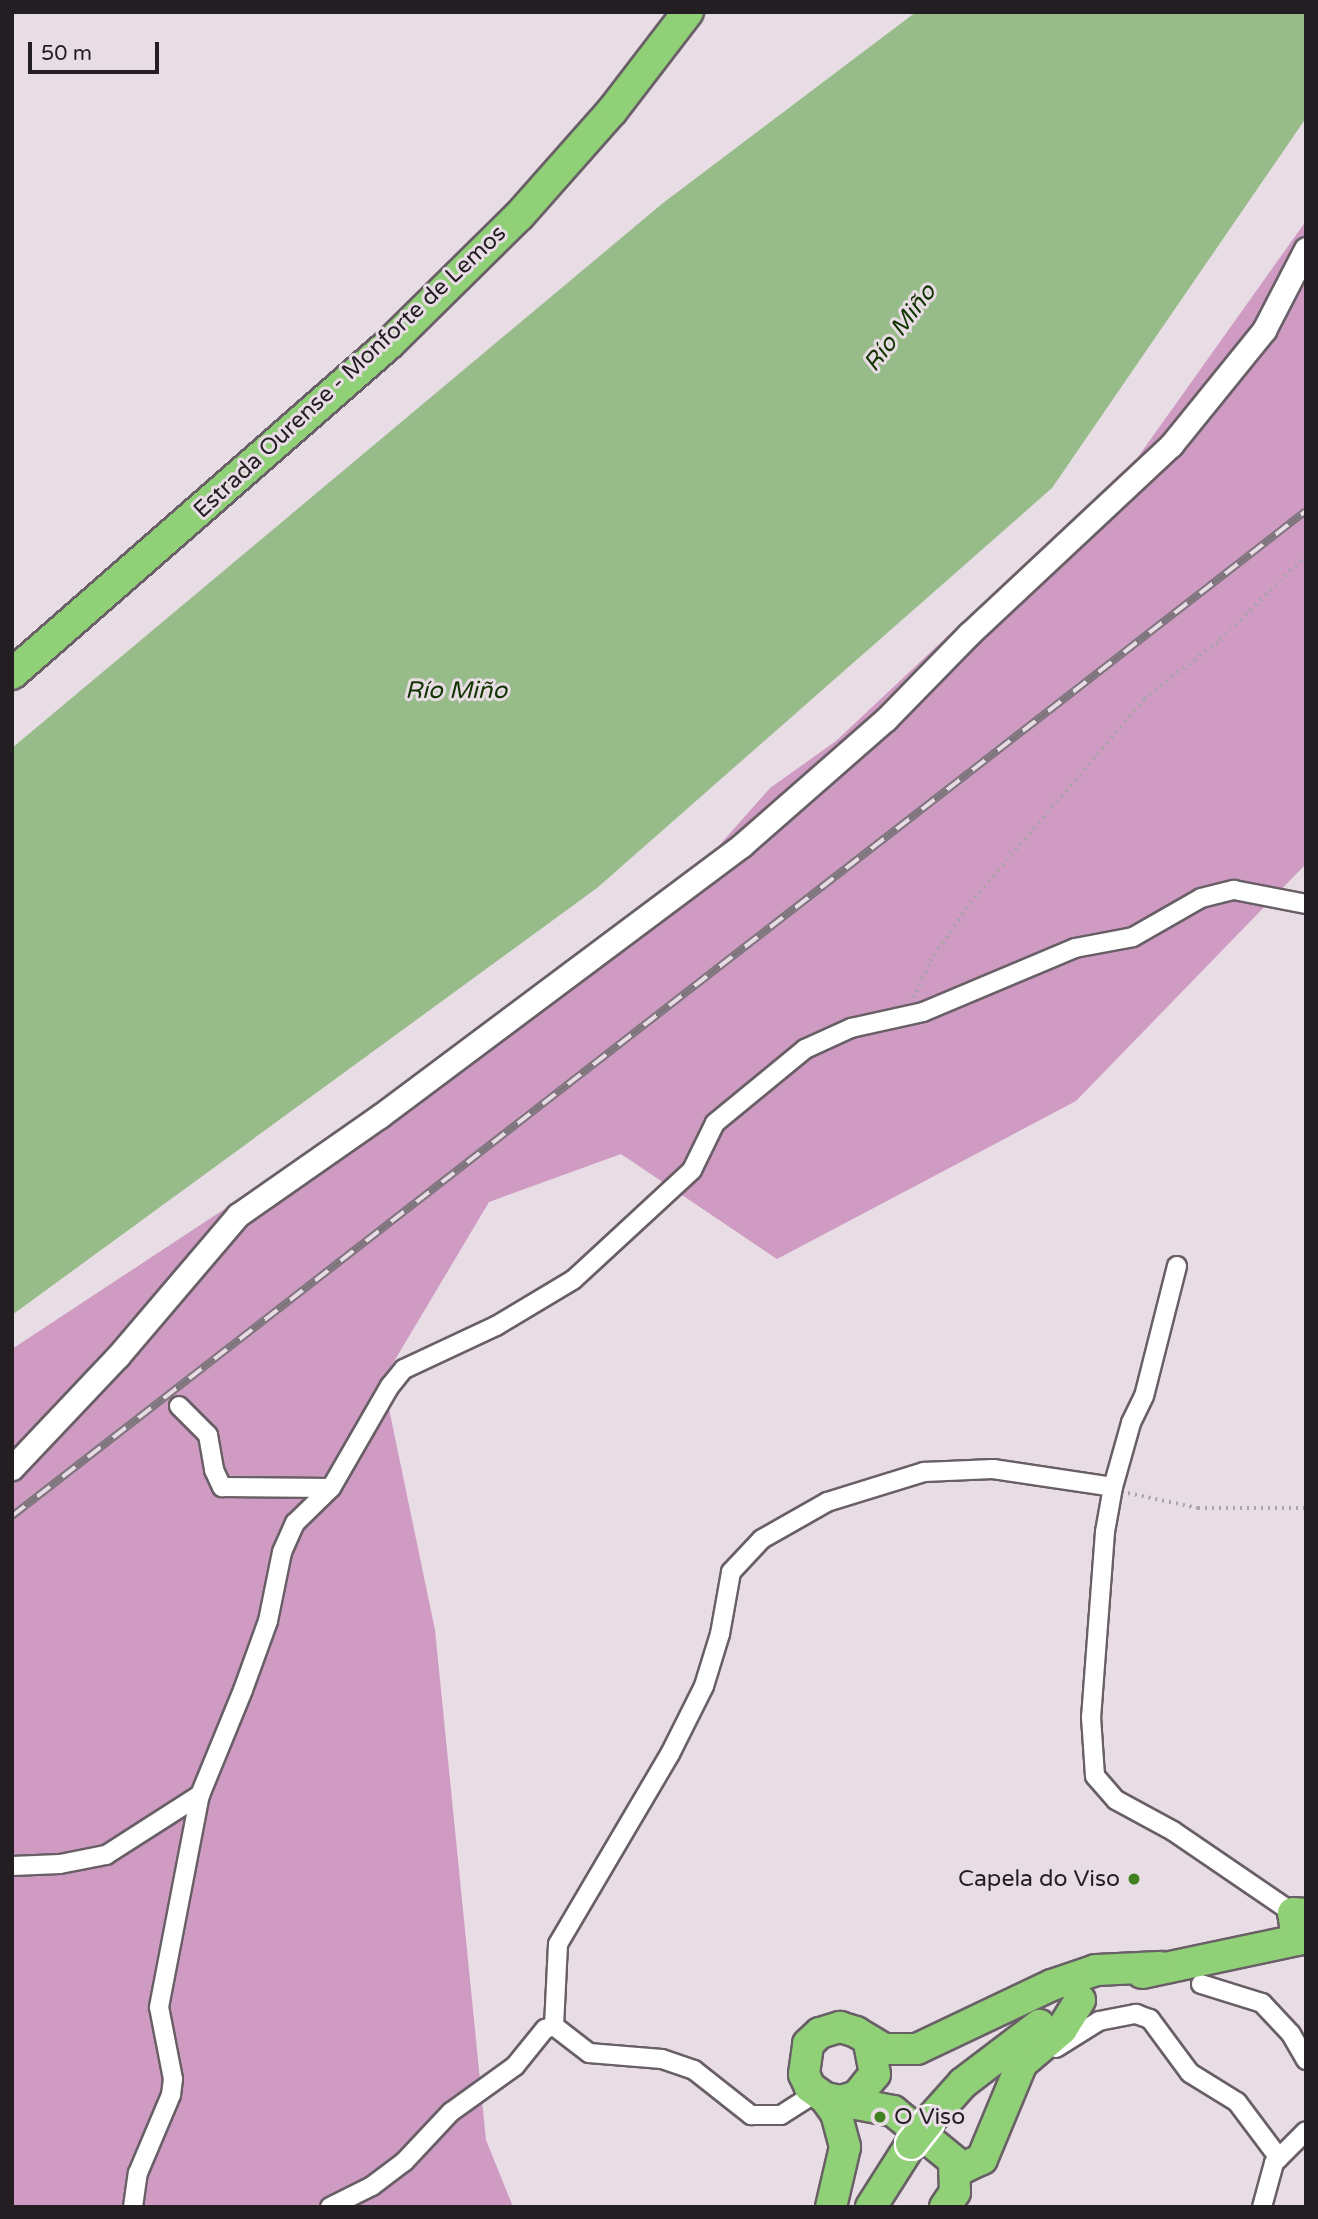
<!DOCTYPE html>
<html>
<head>
<meta charset="utf-8">
<style>
  body { margin:0 }
  #map { position:relative; width:1318px; height:2219px; overflow:hidden; background:#e8dce5; font-family:"Varela Round",sans-serif }
  div>[style] { position:absolute }
  .forest>* { inset:0; background:#cf9bc3 }
  .water>* { inset:0; background:#97bc89 }
  .path>* { height:3.5px; margin-top:-1.75px; transform-origin:0; background:repeating-linear-gradient(90deg,#aca3aa 0 2px,transparent 0 7px) }
  .roads { filter:drop-shadow(2px 0 #695f66) drop-shadow(-2px 0 #695f66) drop-shadow(0 2px #695f66) drop-shadow(0 -2px #695f66) }
  .minor>* { height:18px; margin:-9px; padding:0 9px; transform-origin:9px; border-radius:9px; background:#fff }
  .tertiary>* { height:23px; margin:-11.5px; padding:0 11.5px; transform-origin:11.5px; border-radius:11.5px; background:#fff }
  .trunk>* { height:30px; margin:-15px; padding:0 15px; transform-origin:15px; border-radius:15px; background:#90d076 }
  .rail>* { height:8px; margin-top:-4px; transform-origin:0; background:repeating-linear-gradient(90deg,#e8dce5 0 16px,#7e767c 0 32px); box-sizing:border-box; border-block:2px solid #7e767c }
  .bridges { filter:drop-shadow(2px 0 #fff) drop-shadow(-2px 0 #fff) drop-shadow(0 2px #fff) drop-shadow(0 -2px #fff) }
  .trunk-bridge>* { height:30px; margin:-15px; padding:0 15px; transform-origin:15px; border-radius:15px; background:#90d076 }
  .dots>* { width:19px; height:19px; translate:-50% -50%; box-sizing:border-box; border:4px solid #e8dce5; border-radius:50% }
  span { translate:-50% -50%; white-space:nowrap; text-align:center; line-height:1.15; -webkit-text-stroke:6px #e8dce5; paint-order:stroke }
  .street-label { font-size:23px; color:#221e21 }
  .poi-label { font-size:23px; color:#221e21 }
  .right { translate:-100% -50%; text-align:right }
  .left { translate:0 -50%; text-align:left }
  .water-label { font-size:24px; color:#123500; font-style:italic }
  .frame { position:absolute; inset:0; border:14px solid #221e21; pointer-events:none }
  .scale { position:absolute; left:28px; top:42px; width:131px; height:32px; box-sizing:border-box; border:4px solid #221e21; border-top:0; padding-left:9px; font-size:21px; line-height:24px; white-space:nowrap; color:#221e21; -webkit-text-stroke:5px #e8dce5; paint-order:stroke }
</style>
</head>
<body>
<div id="map">
  <div class="forest">
    <div style="clip-path:polygon(1306px 221px,1306px 864px,1076px 1101px,777px 1259px,621px 1154px,489px 1202px,383px 1380px,435px 1630px,486px 2140px,513px 2207px,12px 2207px,12px 1349px,639px 936px,770px 788px,836px 741px,1138px 457px)"></div>
  </div>
  <div class="water">
    <div style="clip-path:polygon(916px 12px,1306px 12px,1306px 118px,1052px 488px,597px 888px,12px 1315px,12px 748px,663px 203px)"></div>
  </div>
  <div class="path">
    <div style="left:913px;top:998px;width:41px;rotate:-65.3deg"></div>
    <div style="left:930px;top:961px;width:70px;rotate:-55.4deg"></div>
    <div style="left:970px;top:903px;width:268px;rotate:-49.5deg"></div>
    <div style="left:1144px;top:699px;width:96px;rotate:-37.8deg"></div>
    <div style="left:1220px;top:640px;width:121px;rotate:-44.7deg"></div>
    <div style="left:1128px;top:1493px;width:72px;rotate:12.1deg"></div>
    <div style="left:1198px;top:1508px;width:108px"></div>
  </div>
  <div class="roads">
    <div class="minor">
      <div style="left:1177px;top:1266px;width:134px;rotate:104.2deg"></div>
      <div style="left:1144px;top:1396px;width:30px;rotate:116deg"></div>
      <div style="left:1131px;top:1423px;width:66px;rotate:105.7deg"></div>
      <div style="left:1113px;top:1487px;width:46px;rotate:100.1deg"></div>
      <div style="left:1105px;top:1532px;width:186px;rotate:94.3deg"></div>
      <div style="left:1091px;top:1717px;width:59px;rotate:86.1deg"></div>
      <div style="left:1095px;top:1776px;width:32px;rotate:49deg"></div>
      <div style="left:1116px;top:1800px;width:65px;rotate:28.5deg"></div>
      <div style="left:1173px;top:1831px;width:145px;rotate:34.3deg"></div>
      <div style="left:179px;top:1406px;width:41px;rotate:45deg"></div>
      <div style="left:208px;top:1435px;width:36px;rotate:80deg"></div>
      <div style="left:214px;top:1470px;width:19px;rotate:65deg"></div>
      <div style="left:222px;top:1487px;width:109px;rotate:0.5deg"></div>
      <div style="left:12px;top:1866px;width:48px;rotate:-2.4deg"></div>
      <div style="left:60px;top:1864px;width:47px;rotate:-11.1deg"></div>
      <div style="left:106px;top:1855px;width:112px;rotate:-32.6deg"></div>
      <div style="left:200px;top:1795px;width:113px;rotate:-67.7deg"></div>
      <div style="left:243px;top:1690px;width:73px;rotate:-70.1deg"></div>
      <div style="left:268px;top:1621px;width:70px;rotate:-78.5deg"></div>
      <div style="left:282px;top:1552px;width:32px;rotate:-66deg"></div>
      <div style="left:295px;top:1523px;width:50px;rotate:-44.2deg"></div>
      <div style="left:331px;top:1488px;width:118px;rotate:-60deg"></div>
      <div style="left:390px;top:1386px;width:22px;rotate:-51deg"></div>
      <div style="left:404px;top:1369px;width:102px;rotate:-25.1deg"></div>
      <div style="left:496px;top:1326px;width:90px;rotate:-30.9deg"></div>
      <div style="left:573px;top:1280px;width:162px;rotate:-42.7deg"></div>
      <div style="left:692px;top:1170px;width:52px;rotate:-63.9deg"></div>
      <div style="left:715px;top:1123px;width:117px;rotate:-39.4deg"></div>
      <div style="left:805px;top:1049px;width:51px;rotate:-24.5deg"></div>
      <div style="left:851px;top:1028px;width:74px;rotate:-12.5deg"></div>
      <div style="left:923px;top:1012px;width:165px;rotate:-22.8deg"></div>
      <div style="left:1075px;top:948px;width:59px;rotate:-10.7deg"></div>
      <div style="left:1133px;top:937px;width:78px;rotate:-29.8deg"></div>
      <div style="left:1201px;top:898px;width:34px;rotate:-14deg"></div>
      <div style="left:1234px;top:890px;width:73px;rotate:11deg"></div>
      <div style="left:1201px;top:1984px;width:64px;rotate:17.3deg"></div>
      <div style="left:1262px;top:2003px;width:42px;rotate:46.9deg"></div>
      <div style="left:1291px;top:2034px;width:30px;rotate:60deg"></div>
      <div style="left:554px;top:2026px;width:82px;rotate:-87.2deg"></div>
      <div style="left:558px;top:1944px;width:221px;rotate:-59.5deg"></div>
      <div style="left:670px;top:1754px;width:76px;rotate:-63.4deg"></div>
      <div style="left:704px;top:1686px;width:54px;rotate:-72.9deg"></div>
      <div style="left:720px;top:1634px;width:63px;rotate:-79.9deg"></div>
      <div style="left:731px;top:1572px;width:45px;rotate:-46.8deg"></div>
      <div style="left:762px;top:1539px;width:75px;rotate:-29.6deg"></div>
      <div style="left:827px;top:1502px;width:102px;rotate:-17.2deg"></div>
      <div style="left:924px;top:1472px;width:69px;rotate:-2.5deg"></div>
      <div style="left:993px;top:1469px;width:121px;rotate:8.5deg"></div>
      <div style="left:1056px;top:2048px;width:51px;rotate:-32.1deg"></div>
      <div style="left:1099px;top:2021px;width:38px;rotate:-11deg"></div>
      <div style="left:1136px;top:2014px;width:15px;rotate:20deg"></div>
      <div style="left:1150px;top:2019px;width:67px;rotate:53.5deg"></div>
      <div style="left:1190px;top:2073px;width:55px;rotate:31.7deg"></div>
      <div style="left:1237px;top:2102px;width:70px;rotate:53.1deg"></div>
      <div style="left:133px;top:2207px;width:34px;rotate:-82deg"></div>
      <div style="left:138px;top:2173px;width:85px;rotate:-67.1deg"></div>
      <div style="left:171px;top:2095px;width:16px;rotate:-83deg"></div>
      <div style="left:173px;top:2079px;width:73px;rotate:-101deg"></div>
      <div style="left:159px;top:2007px;width:216px;rotate:-79.1deg"></div>
      <div style="left:330px;top:2207px;width:47px;rotate:-26.6deg"></div>
      <div style="left:372px;top:2186px;width:40px;rotate:-37deg"></div>
      <div style="left:404px;top:2162px;width:69px;rotate:-46.8deg"></div>
      <div style="left:451px;top:2112px;width:79px;rotate:-35.7deg"></div>
      <div style="left:515px;top:2066px;width:48px;rotate:-51deg"></div>
      <div style="left:545px;top:2029px;width:9px;rotate:-18deg"></div>
      <div style="left:554px;top:2026px;width:44px;rotate:37.6deg"></div>
      <div style="left:589px;top:2053px;width:73px;rotate:4.7deg"></div>
      <div style="left:662px;top:2059px;width:34px;rotate:19deg"></div>
      <div style="left:694px;top:2070px;width:73px;rotate:38.3deg"></div>
      <div style="left:751px;top:2115px;width:30px"></div>
      <div style="left:781px;top:2115px;width:43px;rotate:-32.6deg"></div>
      <div style="left:1262px;top:2207px;width:46px;rotate:-74.7deg"></div>
      <div style="left:1274px;top:2163px;width:45px;rotate:-45deg"></div>
    </div>
    <div class="tertiary">
      <div style="left:12px;top:1468px;width:154px;rotate:-46.6deg"></div>
      <div style="left:118px;top:1356px;width:185px;rotate:-49.6deg"></div>
      <div style="left:238px;top:1215px;width:173px;rotate:-34.9deg"></div>
      <div style="left:380px;top:1116px;width:452px;rotate:-36.8deg"></div>
      <div style="left:742px;top:845px;width:191px;rotate:-41.2deg"></div>
      <div style="left:886px;top:719px;width:119px;rotate:-45.7deg"></div>
      <div style="left:969px;top:634px;width:277px;rotate:-43.1deg"></div>
      <div style="left:1171px;top:445px;width:148px;rotate:-51deg"></div>
      <div style="left:1264px;top:330px;width:91px;rotate:-62.6deg"></div>
    </div>
    <div class="trunk">
      <div style="left:12px;top:674px;width:501px;rotate:-41.2deg"></div>
      <div style="left:389px;top:344px;width:182px;rotate:-44.6deg"></div>
      <div style="left:519px;top:216px;width:140px;rotate:-48.5deg"></div>
      <div style="left:612px;top:111px;width:125px;rotate:-52.5deg"></div>
      <div style="left:1297px;top:1940px;width:27px;rotate:-98deg"></div>
      <div style="left:1293px;top:1913px;width:13px;rotate:4deg"></div>
      <div style="left:1142px;top:1973px;width:168px;rotate:-12deg"></div>
      <div style="left:1080px;top:2000px;width:34px;rotate:122deg"></div>
      <div style="left:1062px;top:2029px;width:52px;rotate:139.6deg"></div>
      <div style="left:1022px;top:2063px;width:104px;rotate:112.6deg"></div>
      <div style="left:982px;top:2159px;width:21px;rotate:155deg"></div>
      <div style="left:963px;top:2168px;width:90px;rotate:-140.8deg"></div>
      <div style="left:893px;top:2111px;width:69px;rotate:-169.2deg"></div>
      <div style="left:825px;top:2098px;width:19px;rotate:-144deg"></div>
      <div style="left:810px;top:2087px;width:14px;rotate:-115deg"></div>
      <div style="left:804px;top:2074px;width:30px;rotate:-82deg"></div>
      <div style="left:808px;top:2044px;width:16px;rotate:-43deg"></div>
      <div style="left:820px;top:2033px;width:21px;rotate:-17deg"></div>
      <div style="left:840px;top:2027px;width:17px;rotate:17deg"></div>
      <div style="left:856px;top:2032px;width:33px;rotate:31deg"></div>
      <div style="left:884px;top:2049px;width:33px"></div>
      <div style="left:917px;top:2049px;width:149px;rotate:-25.4deg"></div>
      <div style="left:1052px;top:1985px;width:46px;rotate:-18.8deg"></div>
      <div style="left:1096px;top:1970px;width:64px;rotate:-2.7deg"></div>
      <div style="left:825px;top:2098px;width:19px;rotate:54deg"></div>
      <div style="left:836px;top:2113px;width:35px;rotate:75deg"></div>
      <div style="left:845px;top:2147px;width:62px;rotate:103.1deg"></div>
      <div style="left:844px;top:2100px;width:14px;rotate:-17deg"></div>
      <div style="left:857px;top:2096px;width:28px;rotate:-51deg"></div>
      <div style="left:875px;top:2074px;width:32px;rotate:-101deg"></div>
      <div style="left:929px;top:2121px;width:51px;rotate:-48.2deg"></div>
      <div style="left:963px;top:2083px;width:96px;rotate:-37.3deg"></div>
      <div style="left:871px;top:2207px;width:75px;rotate:-57.6deg"></div>
      <div style="left:945px;top:2207px;width:18px;rotate:-56deg"></div>
      <div style="left:955px;top:2192px;width:29px;rotate:-92deg"></div>
    </div>
  </div>
  <div class="rail">
    <div style="left:12px;top:1516px;width:1638px;rotate:-37.84deg"></div>
  </div>
  <div class="bridges">
    <div class="trunk-bridge">
      <div style="left:911px;top:2144px;width:29px;rotate:-52deg"></div>
    </div>
  </div>
  <div class="dots">
    <div style="left:1134px;top:1879px;background:#418122"></div>
    <div style="left:880px;top:2117px;background:#418122"></div>
  </div>
  <div class="street-label">
    <span style="left:350px;top:372px;rotate:-43deg">Estrada Ourense - Monforte de Lemos</span>
  </div>
  <div class="poi-label">
    <span class="right" style="left:1120px;top:1879px">Capela do Viso</span>
    <span class="left" style="left:894px;top:2117px">O Viso</span>
  </div>
  <div class="water-label">
    <span style="left:900px;top:328px;rotate:-53deg">Río Miño</span>
    <span style="left:456px;top:691px">Río Miño</span>
  </div>
  <div class="frame"></div>
  <div class="scale">50 m</div>
</div>
</body>
</html>
